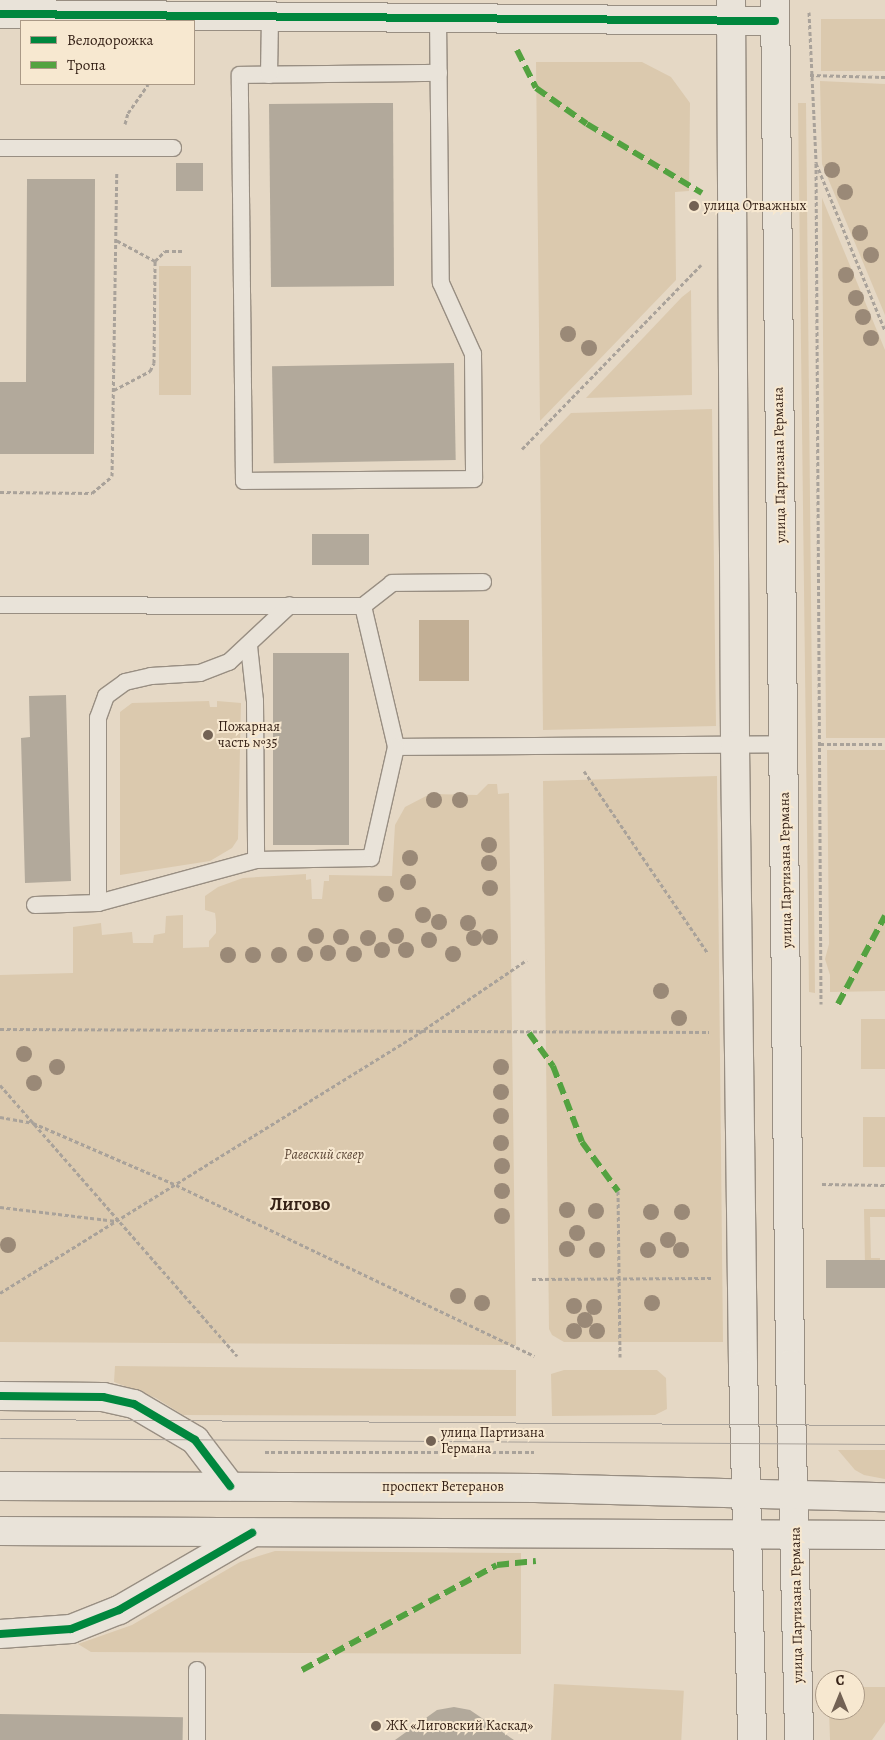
<!DOCTYPE html>
<html>
<head>
<meta charset="utf-8">
<style>
  body { margin:0 }
  #map { position:relative; width:885px; height:1740px; overflow:hidden; background:#e5d8c5; font-family:Alegreya,serif }
  div>[style] { position:absolute }
  .green>* { inset:0; background:#dbc9ae; transform-origin:0 0 }
  .water>* { inset:0; background:#c2af95; transform-origin:0 0 }
  .building>* { inset:0; background:#b2a99b; transform-origin:0 0 }
  .path>* { height:3px; margin-top:-1.5px; transform-origin:0; background:repeating-linear-gradient(90deg,#a9a29a 0 4px,transparent 0 6.5px) }
  .roads { filter:drop-shadow(1px 0 #988e82) drop-shadow(-1px 0 #988e82) drop-shadow(0 1px #988e82) drop-shadow(0 -1px #988e82) }
  .lane>* { height:16px; margin:-8px; padding:0 8px; transform-origin:8px; border-radius:8px; background:#e9e3d9 }
  .street>* { height:28px; margin:-14px; padding:0 14px; transform-origin:14px; border-radius:14px; background:#e9e3d9 }
  .secondary>* { height:28px; margin:-14px; padding:0 14px; transform-origin:14px; border-radius:14px; background:#e9e3d9 }
  .tram>* { height:1px; margin:-0.5px; padding:0 0.5px; transform-origin:0.5px; border-radius:0.5px; background:#a9a29a }
  .quiet>* { height:6px; margin-top:-3px; transform-origin:0; background:repeating-linear-gradient(90deg,#53a240 0 12px,transparent 0 18px) }
  .cycleway>* { height:8px; margin:-4px; padding:0 4px; transform-origin:4px; border-radius:4px; background:#00873e }
  .trees>* { width:16px; height:16px; margin:-8px; border-radius:50%; background:#9a8977 }
  .dots>* { width:14px; height:14px; translate:-50% -50%; box-sizing:border-box; border:2px solid #f7e8d0; border-radius:50% }
  span { translate:-50% -50%; white-space:nowrap; text-align:center; line-height:1.15; -webkit-text-stroke:4px #f7e8d0; paint-order:stroke }
  .poi-label { font-size:14px; color:#362217 }
  .left { translate:0 -50%; text-align:left }
  .street-label { font-size:14px; color:#362217 }
  .park-label { font-size:14px; color:#5d4838; font-style:italic }
  .district-label { font-size:19px; color:#362217; font-weight:700 }
  .legend { position:absolute; left:20px; top:20px; width:175px; height:65px; box-sizing:border-box; background:#f7e8d0; border:1px solid #aa9986; margin:0; padding:6px 9px; list-style:none; font-size:15px; color:#362217 }
  .legend li { display:flex; align-items:center; gap:10px; height:25px }
  .legend b { width:25px; border:1px solid #aa9986 }
  .north { position:absolute; left:815px; top:1670px; width:50px; height:50px; box-sizing:border-box; background:#f7e8d0; border:1px solid #aa9986; border-radius:50%; rotate:0deg; font-size:14px; font-weight:700; line-height:20px; text-align:center; color:#362217 }
  .north::after { content:''; display:block; margin:auto; width:18px; height:22px; background:#736254; clip-path:polygon(50% 0,100% 100%,50% 72%,0 100%) }
</style>
</head>
<body>
<div id="map">
  <div class="green">
    <div style="left:885px;top:19px;width:52px;height:64px;rotate:90deg"></div>
    <div style="clip-path:polygon(536px 62px,642px 62px,671px 77px,690px 103px,689px 191px,675px 192px,676px 280px,540px 421px)"></div>
    <div style="clip-path:polygon(820px 81px,885px 84px,885px 315px,822px 164px)"></div>
    <div style="clip-path:polygon(798px 103px,806px 103px,815px 993px,809px 992px)"></div>
    <div style="clip-path:polygon(822px 198px,885px 350px,885px 738px,826px 738px)"></div>
    <div style="left:159px;top:266px;width:32px;height:129px"></div>
    <div style="clip-path:polygon(691px 290px,692px 395px,586px 398px,682px 297px)"></div>
    <div style="clip-path:polygon(712px 409px,716px 726px,543px 730px,540px 445px,571px 413px)"></div>
    <div style="clip-path:polygon(209px 701px,210px 707px,217px 707px,217px 701px,241px 703px,238px 839px,232px 848px,210px 861px,120px 875px,120px 712px,132px 703px)"></div>
    <div style="clip-path:polygon(827px 750px,885px 750px,885px 991px,830px 992px,830px 975px,825px 959px,829px 944px)"></div>
    <div style="clip-path:polygon(717px 776px,723px 1342px,564px 1342px,552px 1335px,549px 1329px,543px 781px)"></div>
    <div style="clip-path:polygon(488px 784px,497px 784px,498px 794px,509px 793px,516px 1345px,0 1342px,0 975px,73px 973px,73px 927px,101px 923px,102px 935px,132px 932px,133px 943px,153px 943px,154px 935px,165px 933px,166px 916px,183px 915px,183px 948px,209px 947px,209px 941px,216px 933px,216px 921px,215px 913px,205px 910px,205px 896px,218px 887px,243px 878px,306px 874px,306px 880px,311px 879px,312px 899px,322px 899px,324px 881px,329px 881px,329px 875px,392px 876px,395px 825px,405px 807px,430px 794px,477px 795px)"></div>
    <div style="left:861px;top:1019px;width:24px;height:50px"></div>
    <div style="left:863px;top:1117px;width:22px;height:50px"></div>
    <div style="clip-path:polygon(864px 1209px,885px 1209px,885px 1217px,870px 1217px,871px 1258px,880px 1258px,880px 1263px,865px 1264px)"></div>
    <div style="clip-path:polygon(115px 1366px,516px 1370px,516px 1416px,183px 1415px,156px 1398px,114px 1382px)"></div>
    <div style="clip-path:polygon(564px 1370px,657px 1370px,666px 1378px,667px 1409px,655px 1415px,552px 1416px,551px 1374px)"></div>
    <div style="clip-path:polygon(838px 1450px,885px 1450px,885px 1479px,864px 1475px,855px 1470px)"></div>
    <div style="clip-path:polygon(275px 1551px,521px 1553px,521px 1654px,91px 1652px,78px 1644px,132px 1625px,240px 1562px)"></div>
    <div style="left:554px;top:1684px;width:130px;height:56px;rotate:3deg"></div>
    <div style="clip-path:polygon(855px 1687px,885px 1687px,885px 1722px,872px 1740px,830px 1740px,829px 1710px,855px 1710px)"></div>
  </div>
  <div class="water">
    <div style="left:419px;top:620px;width:50px;height:61px"></div>
  </div>
  <div class="building">
    <div style="clip-path:polygon(375px 103px,393px 103px,394px 286px,271px 287px,269px 104px)"></div>
    <div style="left:176px;top:163px;width:27px;height:28px"></div>
    <div style="clip-path:polygon(27px 179px,95px 179px,94px 454px,0 454px,0 382px,26px 382px)"></div>
    <div style="left:454px;top:363px;width:97px;height:182px;rotate:89deg"></div>
    <div style="left:312px;top:534px;width:57px;height:31px"></div>
    <div style="left:273px;top:653px;width:76px;height:192px"></div>
    <div style="clip-path:polygon(66px 695px,71px 881px,25px 883px,21px 738px,30px 737px,29px 696px)"></div>
    <div style="left:826px;top:1260px;width:59px;height:28px"></div>
    <div style="clip-path:polygon(454px 1707px,470px 1710px,514px 1740px,395px 1740px,437px 1710px)"></div>
    <div style="left:0;top:1714px;width:183px;height:26px;rotate:1deg"></div>
  </div>
  <div class="path">
    <div style="left:809px;top:12px;width:151px;rotate:87.3deg"></div>
    <div style="left:816px;top:163px;width:181px;rotate:67.6deg"></div>
    <div style="left:810px;top:75px;width:75px;rotate:1.5deg"></div>
    <div style="left:125px;top:124px;width:11px;rotate:-75deg"></div>
    <div style="left:128px;top:113px;width:35px;rotate:-55deg"></div>
    <div style="left:816px;top:163px;width:841px;rotate:89.66deg"></div>
    <div style="left:155px;top:261px;width:14px;rotate:-45deg"></div>
    <div style="left:165px;top:251px;width:17px"></div>
    <div style="left:114px;top:390px;width:41px;rotate:-27.8deg"></div>
    <div style="left:150px;top:371px;width:9px;rotate:-63deg"></div>
    <div style="left:154px;top:363px;width:102px;rotate:-89.4deg"></div>
    <div style="left:155px;top:261px;width:44px;rotate:-151.7deg"></div>
    <div style="left:522px;top:449px;width:257px;rotate:-45.8deg"></div>
    <div style="left:0;top:492px;width:92px;rotate:0.6deg"></div>
    <div style="left:92px;top:493px;width:26px;rotate:-40deg"></div>
    <div style="left:112px;top:476px;width:304px;rotate:-89.1deg"></div>
    <div style="left:820px;top:744px;width:65px"></div>
    <div style="left:584px;top:771px;width:219px;rotate:55.8deg"></div>
    <div style="left:0;top:1029px;width:709px;rotate:0.24deg"></div>
    <div style="left:0;top:1085px;width:360px;rotate:48.8deg"></div>
    <div style="left:0;top:1117px;width:34px;rotate:10deg"></div>
    <div style="left:33px;top:1123px;width:156px;rotate:23.4deg"></div>
    <div style="left:176px;top:1185px;width:397px;rotate:25.5deg"></div>
    <div style="left:822px;top:1184px;width:63px;rotate:0.9deg"></div>
    <div style="left:618px;top:1191px;width:166px;rotate:89.3deg"></div>
    <div style="left:0;top:1207px;width:117px;rotate:6.9deg"></div>
    <div style="left:532px;top:1279px;width:179px;rotate:-0.3deg"></div>
    <div style="left:0;top:1293px;width:493px;rotate:-31.8deg"></div>
    <div style="left:419px;top:1033px;width:130px;rotate:-34.1deg"></div>
    <div style="left:265px;top:1452px;width:269px"></div>
  </div>
  <div class="roads">
    <div class="lane">
      <div style="left:438px;top:18px;width:265px;rotate:89.4deg"></div>
      <div style="left:441px;top:283px;width:78px;rotate:65.7deg"></div>
      <div style="left:473px;top:354px;width:125px;rotate:89.5deg"></div>
      <div style="left:474px;top:479px;width:230px;rotate:179.5deg"></div>
      <div style="left:244px;top:481px;width:406px;rotate:-90.6deg"></div>
      <div style="left:240px;top:75px;width:199px;rotate:-0.6deg"></div>
      <div style="left:269px;top:75px;width:58px;rotate:-89deg"></div>
      <div style="left:0;top:148px;width:173px"></div>
      <div style="left:0;top:605px;width:363px;rotate:0.2deg"></div>
      <div style="left:363px;top:606px;width:145px;rotate:76.8deg"></div>
      <div style="left:396px;top:747px;width:388px;rotate:-0.4deg"></div>
      <div style="left:363px;top:606px;width:37px;rotate:-38deg"></div>
      <div style="left:392px;top:583px;width:91px;rotate:-0.6deg"></div>
      <div style="left:249px;top:646px;width:55px;rotate:83.8deg"></div>
      <div style="left:255px;top:701px;width:159px;rotate:89.6deg"></div>
      <div style="left:98px;top:903px;width:185px;rotate:-90deg"></div>
      <div style="left:98px;top:718px;width:23px;rotate:-70deg"></div>
      <div style="left:106px;top:696px;width:24px;rotate:-36deg"></div>
      <div style="left:125px;top:682px;width:27px;rotate:-13deg"></div>
      <div style="left:151px;top:676px;width:49px;rotate:-3.5deg"></div>
      <div style="left:200px;top:673px;width:31px;rotate:-21deg"></div>
      <div style="left:229px;top:662px;width:83px;rotate:-43.1deg"></div>
      <div style="left:35px;top:905px;width:63px;rotate:-1.8deg"></div>
      <div style="left:98px;top:903px;width:164px;rotate:-15.2deg"></div>
      <div style="left:256px;top:860px;width:115px;rotate:-1deg"></div>
      <div style="left:371px;top:858px;width:114px;rotate:-77.3deg"></div>
      <div style="left:197px;top:1670px;width:70px;rotate:90deg"></div>
    </div>
    <div class="street">
      <div style="left:0;top:14px;width:775px;rotate:0.52deg"></div>
      <div style="left:0;top:1396px;width:103px;rotate:0.6deg"></div>
      <div style="left:103px;top:1397px;width:32px;rotate:13deg"></div>
      <div style="left:134px;top:1404px;width:71px;rotate:30.5deg"></div>
      <div style="left:195px;top:1440px;width:58px;rotate:52.7deg"></div>
      <div style="left:0;top:1634px;width:71px;rotate:-4deg"></div>
      <div style="left:71px;top:1629px;width:52px;rotate:-21.6deg"></div>
      <div style="left:119px;top:1610px;width:154px;rotate:-30.1deg"></div>
    </div>
    <div class="secondary">
      <div style="left:731px;top:0;width:745px;rotate:89.69deg"></div>
      <div style="left:735px;top:745px;width:620px;rotate:89.26deg"></div>
      <div style="left:743px;top:1365px;width:375px;rotate:88.6deg"></div>
      <div style="left:775px;top:0;width:1364px;rotate:89.37deg"></div>
      <div style="left:790px;top:1364px;width:376px;rotate:88.6deg"></div>
      <div style="left:0;top:1486px;width:535px;rotate:0.21deg"></div>
      <div style="left:535px;top:1488px;width:350px;rotate:1.5deg"></div>
      <div style="left:0;top:1531px;width:885px;rotate:0.26deg"></div>
    </div>
  </div>
  <div class="tram">
    <div style="left:0;top:1419px;width:885px;rotate:0.39deg"></div>
    <div style="left:0;top:1438px;width:885px;rotate:0.39deg"></div>
  </div>
  <div class="quiet">
    <div style="left:517px;top:50px;width:42px;rotate:63.4deg"></div>
    <div style="left:536px;top:88px;width:62px;rotate:35.2deg"></div>
    <div style="left:587px;top:124px;width:134px;rotate:31deg"></div>
    <div style="left:838px;top:1004px;width:100px;rotate:-61.9deg"></div>
    <div style="left:529px;top:1033px;width:41px;rotate:54deg"></div>
    <div style="left:553px;top:1066px;width:81px;rotate:69.1deg"></div>
    <div style="left:582px;top:1142px;width:61px;rotate:53.7deg"></div>
    <div style="left:302px;top:1670px;width:221px;rotate:-28.3deg"></div>
    <div style="left:497px;top:1565px;width:39px;rotate:-6deg"></div>
  </div>
  <div class="cycleway">
    <div style="left:0;top:14px;width:775px;rotate:0.52deg"></div>
    <div style="left:0;top:1396px;width:103px;rotate:0.6deg"></div>
    <div style="left:103px;top:1397px;width:32px;rotate:13deg"></div>
    <div style="left:134px;top:1404px;width:71px;rotate:30.5deg"></div>
    <div style="left:195px;top:1440px;width:58px;rotate:52.7deg"></div>
    <div style="left:0;top:1634px;width:71px;rotate:-4deg"></div>
    <div style="left:71px;top:1629px;width:52px;rotate:-21.6deg"></div>
    <div style="left:119px;top:1610px;width:154px;rotate:-30.1deg"></div>
  </div>
  <div class="trees">
    <div style="left:832px;top:170px"></div>
    <div style="left:845px;top:192px"></div>
    <div style="left:860px;top:233px"></div>
    <div style="left:871px;top:255px"></div>
    <div style="left:846px;top:275px"></div>
    <div style="left:856px;top:298px"></div>
    <div style="left:863px;top:317px"></div>
    <div style="left:568px;top:334px"></div>
    <div style="left:871px;top:338px"></div>
    <div style="left:589px;top:348px"></div>
    <div style="left:434px;top:800px"></div>
    <div style="left:460px;top:800px"></div>
    <div style="left:489px;top:845px"></div>
    <div style="left:410px;top:858px"></div>
    <div style="left:489px;top:863px"></div>
    <div style="left:408px;top:882px"></div>
    <div style="left:490px;top:888px"></div>
    <div style="left:386px;top:894px"></div>
    <div style="left:423px;top:915px"></div>
    <div style="left:439px;top:922px"></div>
    <div style="left:468px;top:923px"></div>
    <div style="left:316px;top:936px"></div>
    <div style="left:396px;top:936px"></div>
    <div style="left:341px;top:937px"></div>
    <div style="left:490px;top:937px"></div>
    <div style="left:368px;top:938px"></div>
    <div style="left:474px;top:938px"></div>
    <div style="left:429px;top:940px"></div>
    <div style="left:382px;top:950px"></div>
    <div style="left:406px;top:950px"></div>
    <div style="left:328px;top:953px"></div>
    <div style="left:305px;top:954px"></div>
    <div style="left:354px;top:954px"></div>
    <div style="left:453px;top:954px"></div>
    <div style="left:228px;top:955px"></div>
    <div style="left:253px;top:955px"></div>
    <div style="left:279px;top:955px"></div>
    <div style="left:661px;top:991px"></div>
    <div style="left:679px;top:1018px"></div>
    <div style="left:24px;top:1054px"></div>
    <div style="left:57px;top:1067px"></div>
    <div style="left:501px;top:1067px"></div>
    <div style="left:34px;top:1083px"></div>
    <div style="left:501px;top:1092px"></div>
    <div style="left:501px;top:1116px"></div>
    <div style="left:501px;top:1143px"></div>
    <div style="left:502px;top:1166px"></div>
    <div style="left:502px;top:1191px"></div>
    <div style="left:567px;top:1210px"></div>
    <div style="left:596px;top:1211px"></div>
    <div style="left:651px;top:1212px"></div>
    <div style="left:682px;top:1212px"></div>
    <div style="left:502px;top:1216px"></div>
    <div style="left:577px;top:1233px"></div>
    <div style="left:668px;top:1240px"></div>
    <div style="left:8px;top:1245px"></div>
    <div style="left:567px;top:1249px"></div>
    <div style="left:597px;top:1250px"></div>
    <div style="left:648px;top:1250px"></div>
    <div style="left:681px;top:1250px"></div>
    <div style="left:458px;top:1296px"></div>
    <div style="left:482px;top:1303px"></div>
    <div style="left:652px;top:1303px"></div>
    <div style="left:574px;top:1306px"></div>
    <div style="left:594px;top:1307px"></div>
    <div style="left:585px;top:1320px"></div>
    <div style="left:574px;top:1331px"></div>
    <div style="left:597px;top:1331px"></div>
  </div>
  <div class="dots">
    <div style="left:694px;top:206px;background:#736254"></div>
    <div style="left:208px;top:735px;background:#736254"></div>
    <div style="left:431px;top:1441px;background:#736254"></div>
    <div style="left:376px;top:1726px;background:#736254"></div>
  </div>
  <div class="poi-label">
    <span class="left" style="left:704px;top:206px">улица Отважных</span>
    <span class="left" style="left:218px;top:735px">Пожарная<br>часть №35</span>
    <span class="left" style="left:441px;top:1441px">улица Партизана<br>Германа</span>
    <span class="left" style="left:386px;top:1726px">ЖК «Лиговский Каскад»</span>
  </div>
  <div class="street-label">
    <span style="left:780px;top:465px;rotate:-91deg">улица Партизана Германа</span>
    <span style="left:786px;top:870px;rotate:-91deg">улица Партизана Германа</span>
    <span style="left:443px;top:1487px">проспект Ветеранов</span>
    <span style="left:797px;top:1605px;rotate:-91deg">улица Партизана Германа</span>
  </div>
  <div class="park-label">
    <span style="left:324px;top:1155px">Раевский сквер</span>
  </div>
  <div class="district-label">
    <span style="left:300px;top:1205px">Лигово</span>
  </div>
  <ul class="legend">
  <li><b style="height:6px;background:#00873e"></b>Велодорожка</li>
  <li><b style="height:6px;background:#53a240"></b>Тропа</li>
  </ul>
  <div class="north">С</div>
</div>
</body>
</html>
